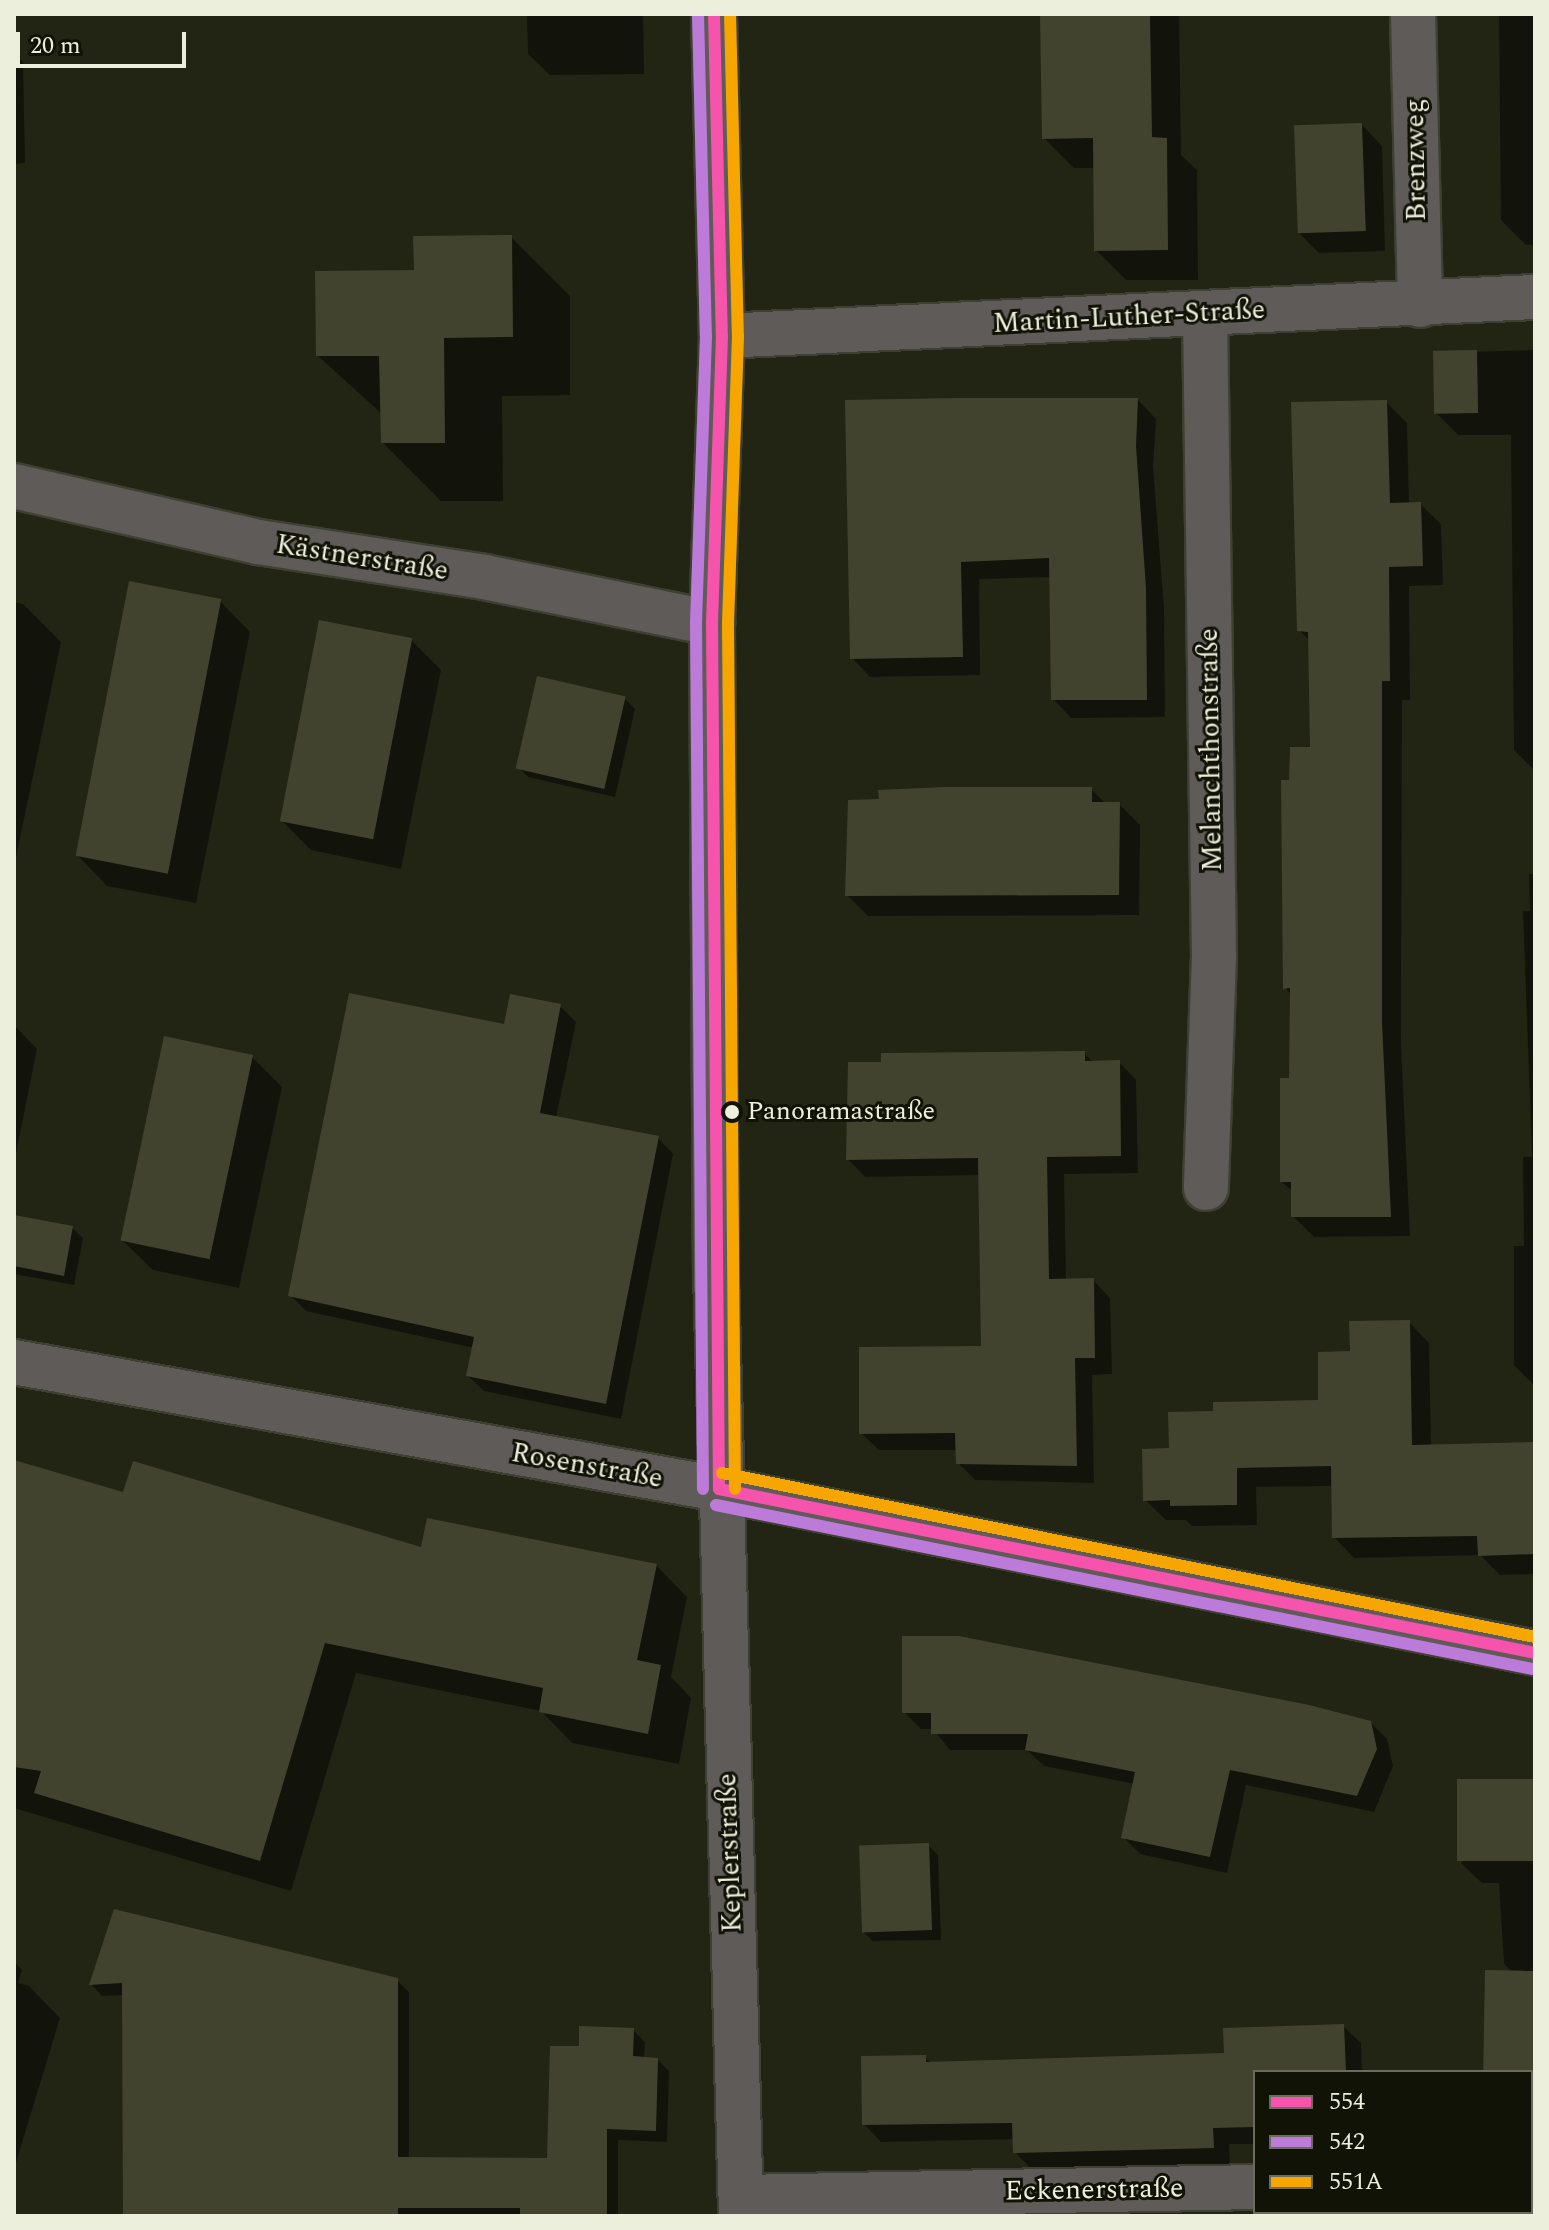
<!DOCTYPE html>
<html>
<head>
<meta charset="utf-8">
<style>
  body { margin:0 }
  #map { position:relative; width:1549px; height:2230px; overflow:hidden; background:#232514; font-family:Spectral,serif }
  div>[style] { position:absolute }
  .shadow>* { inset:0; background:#0007 }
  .building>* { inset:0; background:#42432e; transform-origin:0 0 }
  .roads { filter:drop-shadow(2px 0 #3e4032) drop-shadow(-2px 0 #3e4032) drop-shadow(0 2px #3e4032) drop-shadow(0 -2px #3e4032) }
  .street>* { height:44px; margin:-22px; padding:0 22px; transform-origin:22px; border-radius:22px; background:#5e5b59 }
  .bus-1>* { height:12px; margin:-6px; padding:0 6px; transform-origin:6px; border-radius:6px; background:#f653ac }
  .bus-2>* { height:12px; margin:-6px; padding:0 6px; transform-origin:6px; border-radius:6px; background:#bd7bd9 }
  .bus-3>* { height:12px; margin:-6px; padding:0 6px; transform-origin:6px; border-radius:6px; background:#f7a600 }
  .dots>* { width:22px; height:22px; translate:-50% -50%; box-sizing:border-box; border:4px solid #121307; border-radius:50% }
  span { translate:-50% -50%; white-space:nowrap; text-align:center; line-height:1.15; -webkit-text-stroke:6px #121307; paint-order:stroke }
  .bus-label { font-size:26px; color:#edefdd }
  .left { translate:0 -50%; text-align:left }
  .street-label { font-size:28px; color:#edefdd }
  .frame { position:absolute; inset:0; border:16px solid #edefdd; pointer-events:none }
  .legend { position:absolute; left:1253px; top:2070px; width:280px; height:144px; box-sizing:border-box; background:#121307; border:2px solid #6a6b5d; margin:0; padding:10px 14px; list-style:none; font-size:24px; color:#edefdd }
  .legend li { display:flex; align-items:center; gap:16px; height:40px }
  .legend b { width:40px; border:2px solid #6a6b5d }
  .scale { position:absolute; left:16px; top:32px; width:170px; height:36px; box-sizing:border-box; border:4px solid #edefdd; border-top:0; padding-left:10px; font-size:24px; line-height:28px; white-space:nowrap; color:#edefdd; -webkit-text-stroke:6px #121307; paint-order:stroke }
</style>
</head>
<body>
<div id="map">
  <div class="shadow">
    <div style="clip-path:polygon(527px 14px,643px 14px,644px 74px,550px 75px,528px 54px)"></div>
    <div style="clip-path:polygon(1042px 14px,1179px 14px,1181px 155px,1197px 170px,1198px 280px,1126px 280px,1096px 250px,1095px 168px,1074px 168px,1044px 138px)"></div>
    <div style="clip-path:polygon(1499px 14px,1535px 14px,1535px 245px,1526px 245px,1501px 220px)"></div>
    <div style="clip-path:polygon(14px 54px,23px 62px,25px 163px,14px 164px)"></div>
    <div style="clip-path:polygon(1362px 125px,1382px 146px,1385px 251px,1319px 253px,1298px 232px)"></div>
    <div style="clip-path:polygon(511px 237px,570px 296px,570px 395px,502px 396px,503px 501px,441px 501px,383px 443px,382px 414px,318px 356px,416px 272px)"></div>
    <div style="clip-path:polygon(1535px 350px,1535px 771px,1514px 750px,1511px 435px,1458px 435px,1435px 412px,1435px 353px)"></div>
    <div style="clip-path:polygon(1138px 400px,1156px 419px,1153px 466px,1164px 608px,1165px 717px,1071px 718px,1053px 699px,1051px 577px,979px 579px,980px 675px,870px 677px,852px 658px)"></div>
    <div style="clip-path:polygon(1386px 402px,1407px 423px,1409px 504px,1420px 504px,1441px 524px,1443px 585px,1409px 586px,1410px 700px,1402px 700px,1401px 1044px,1410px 1236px,1314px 1237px,1293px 1216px,1293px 1192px,1282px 1182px,1291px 1080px,1292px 995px,1285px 988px,1291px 782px,1312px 749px,1310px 641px,1299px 630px)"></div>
    <div style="clip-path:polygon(220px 601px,250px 632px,196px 903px,107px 886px,77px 855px)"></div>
    <div style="clip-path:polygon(14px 602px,23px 604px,61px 642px,14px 867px)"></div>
    <div style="clip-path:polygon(411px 640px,441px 670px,401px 869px,311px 850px,281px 820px)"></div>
    <div style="clip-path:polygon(625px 699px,635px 709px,615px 797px,528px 777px,518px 767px)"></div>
    <div style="clip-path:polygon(1091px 789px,1106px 804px,1119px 804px,1140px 825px,1139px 915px,868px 916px,847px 895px)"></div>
    <div style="clip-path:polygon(1529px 874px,1535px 874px,1535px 1386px,1514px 1365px,1514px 1246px,1524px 1246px,1523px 1157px,1532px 1157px,1523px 911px,1530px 911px)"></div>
    <div style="clip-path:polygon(560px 1006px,576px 1022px,556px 1118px,658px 1138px,673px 1154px,621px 1419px,484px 1391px,468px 1376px,474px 1348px,306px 1311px,290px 1295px)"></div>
    <div style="clip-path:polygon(14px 1025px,37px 1049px,14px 1163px)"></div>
    <div style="clip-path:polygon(1084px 1053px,1094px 1063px,1119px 1062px,1136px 1080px,1138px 1173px,1064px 1174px,1066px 1281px,1093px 1280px,1110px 1298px,1112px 1374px,1092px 1375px,1094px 1483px,975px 1480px,958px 1463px,957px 1450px,879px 1450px,861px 1433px,983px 1348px,980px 1175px,865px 1177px,848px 1159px)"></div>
    <div style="clip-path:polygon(252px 1057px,282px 1087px,239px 1288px,153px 1270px,122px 1240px)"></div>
    <div style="clip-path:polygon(14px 1217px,72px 1228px,83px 1238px,74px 1285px,14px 1274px)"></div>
    <div style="clip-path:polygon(1409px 1322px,1429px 1343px,1431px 1447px,1535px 1444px,1535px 1574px,1500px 1575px,1480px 1555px,1354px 1558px,1334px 1537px,1334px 1486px,1256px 1487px,1257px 1525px,1192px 1526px,1186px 1520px,1166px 1520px,1145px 1500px,1171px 1450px,1215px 1413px,1320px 1402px,1352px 1353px)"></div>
    <div style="clip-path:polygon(14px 1462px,125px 1495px,422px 1550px,656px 1565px,687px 1597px,671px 1677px,691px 1698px,679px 1764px,572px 1743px,541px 1711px,356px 1673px,291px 1891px,14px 1808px)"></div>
    <div style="clip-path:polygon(904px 1712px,1370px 1722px,1387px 1739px,1393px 1766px,1374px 1812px,1246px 1785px,1227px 1873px,1140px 1854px,1123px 1837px,1135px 1784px,1044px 1766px,1027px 1750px,950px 1750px,933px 1729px,921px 1729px)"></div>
    <div style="clip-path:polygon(1535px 1781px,1535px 2167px,1531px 2072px,1489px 2072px,1513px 1973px,1504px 1964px,1499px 1883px,1482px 1883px,1461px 1863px)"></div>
    <div style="clip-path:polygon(928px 1845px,938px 1855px,941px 1940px,873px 1941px,862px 1931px)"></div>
    <div style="clip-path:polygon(115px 1912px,397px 1980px,409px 1992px,409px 2159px,549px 2160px,581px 2048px,633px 2030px,645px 2042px,644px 2059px,658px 2060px,669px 2071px,667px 2142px,618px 2140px,618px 2216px,125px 2216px,124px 1995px,102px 1996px,91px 1984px)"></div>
    <div style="clip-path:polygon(14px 1962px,22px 1970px,18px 1983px,29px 1986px,60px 2018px,14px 2169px)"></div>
    <div style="clip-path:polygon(1343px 2026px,1361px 2043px,1362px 2072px,1255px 2072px,1255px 2144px,1229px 2144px,1230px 2164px,1032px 2170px,1015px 2152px,1015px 2139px,881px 2142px,864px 2124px,925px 2057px,932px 2064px,1226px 2055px)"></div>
  </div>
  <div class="building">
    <div style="clip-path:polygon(1040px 14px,1150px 14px,1152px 137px,1167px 138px,1168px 250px,1094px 251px,1093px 138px,1042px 139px)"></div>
    <div style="left:1362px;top:123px;width:108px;height:68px;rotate:88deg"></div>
    <div style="clip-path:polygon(512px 235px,513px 337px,444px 338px,445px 443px,381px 443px,379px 356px,316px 356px,315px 271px,414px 270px,413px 236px)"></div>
    <div style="left:1477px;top:350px;width:63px;height:44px;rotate:89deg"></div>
    <div style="clip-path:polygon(958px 398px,1138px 398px,1136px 446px,1146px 588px,1147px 700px,1051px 700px,1049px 558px,961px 562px,963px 657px,850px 659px,845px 400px)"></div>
    <div style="clip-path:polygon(1387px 400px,1390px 503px,1421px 502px,1423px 566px,1389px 567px,1390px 681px,1382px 681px,1382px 1022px,1391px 1217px,1291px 1217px,1291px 1182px,1280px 1182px,1280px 1078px,1289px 1078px,1290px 988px,1283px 989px,1281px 780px,1289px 780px,1290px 747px,1310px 747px,1308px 632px,1297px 631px,1291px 402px)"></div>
    <div style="left:129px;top:581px;width:94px;height:280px;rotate:11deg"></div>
    <div style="left:319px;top:620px;width:95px;height:205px;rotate:11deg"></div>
    <div style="left:537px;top:676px;width:91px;height:95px;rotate:13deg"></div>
    <div style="clip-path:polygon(945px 787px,1092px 787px,1092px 802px,1120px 802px,1119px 895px,845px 896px,848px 800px,879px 799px,878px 790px)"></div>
    <div style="clip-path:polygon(349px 993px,504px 1024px,510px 994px,561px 1004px,540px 1113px,659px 1136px,606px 1404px,466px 1376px,474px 1337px,288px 1296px)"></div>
    <div style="left:164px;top:1036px;width:91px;height:209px;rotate:12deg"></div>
    <div style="clip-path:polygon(1085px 1051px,1085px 1061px,1120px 1060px,1121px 1156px,1047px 1157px,1049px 1279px,1094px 1278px,1095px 1358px,1075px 1358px,1077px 1466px,956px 1464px,955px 1433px,859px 1434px,859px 1347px,981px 1346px,978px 1158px,846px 1160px,848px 1062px,881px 1062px,881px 1053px)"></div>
    <div style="clip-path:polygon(14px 1215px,73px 1226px,64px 1276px,14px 1266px)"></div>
    <div style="clip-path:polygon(1410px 1320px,1412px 1445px,1535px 1442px,1535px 1554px,1478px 1556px,1477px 1536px,1332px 1538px,1331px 1466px,1237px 1468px,1237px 1505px,1170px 1506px,1170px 1500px,1143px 1501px,1142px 1449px,1169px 1448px,1168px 1412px,1213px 1411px,1213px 1402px,1318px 1400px,1318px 1352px,1350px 1351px,1349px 1321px)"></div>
    <div style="clip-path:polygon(14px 1460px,123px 1492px,133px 1461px,421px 1547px,427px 1518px,657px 1564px,637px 1660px,661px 1665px,648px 1734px,539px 1712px,543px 1688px,325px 1643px,260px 1861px,34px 1793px,41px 1771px,14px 1767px)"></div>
    <div style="clip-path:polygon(902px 1636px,959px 1636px,1309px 1705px,1371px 1721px,1377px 1749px,1357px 1796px,1230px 1770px,1210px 1857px,1121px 1838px,1135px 1772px,1025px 1750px,1028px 1734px,931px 1734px,931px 1713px,902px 1713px)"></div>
    <div style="left:1535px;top:1779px;width:82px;height:78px;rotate:90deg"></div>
    <div style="left:929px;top:1843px;width:87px;height:70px;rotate:88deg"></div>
    <div style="clip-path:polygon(114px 1909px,398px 1978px,398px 2157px,547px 2158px,550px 2046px,579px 2046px,579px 2026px,634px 2028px,633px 2056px,658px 2058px,656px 2131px,607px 2129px,607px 2216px,520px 2216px,520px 2208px,398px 2208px,398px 2216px,123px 2216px,122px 1983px,89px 1985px)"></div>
    <div style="left:1485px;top:1970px;width:50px;height:102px;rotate:1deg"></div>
    <div style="clip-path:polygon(1344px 2024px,1346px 2072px,1255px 2072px,1255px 2127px,1213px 2128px,1214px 2148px,1013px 2153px,1012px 2123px,862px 2125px,861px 2056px,926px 2055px,926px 2062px,1224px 2053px,1223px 2028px)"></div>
  </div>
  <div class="roads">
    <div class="street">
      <div style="left:714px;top:14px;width:322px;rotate:88.6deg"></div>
      <div style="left:722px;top:336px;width:287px;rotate:92deg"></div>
      <div style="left:712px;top:623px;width:649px;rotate:89.65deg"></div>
      <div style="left:716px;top:1272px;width:944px;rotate:88.48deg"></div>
      <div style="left:1413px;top:14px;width:291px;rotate:88.6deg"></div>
      <div style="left:1205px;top:313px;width:643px;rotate:89.2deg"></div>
      <div style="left:1214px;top:956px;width:232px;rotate:92deg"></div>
      <div style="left:722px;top:336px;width:814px;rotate:-2.75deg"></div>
      <div style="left:14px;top:486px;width:251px;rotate:12.9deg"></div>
      <div style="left:259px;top:542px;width:228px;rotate:8.8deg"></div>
      <div style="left:484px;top:577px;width:233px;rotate:11.4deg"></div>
      <div style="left:14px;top:1362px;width:716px;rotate:10.21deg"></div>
      <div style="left:719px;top:1489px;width:832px;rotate:11.36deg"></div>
      <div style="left:1531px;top:2181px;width:4px"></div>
      <div style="left:741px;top:2197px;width:514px;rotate:-1.11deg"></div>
    </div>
  </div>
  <div class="bus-1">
    <div style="left:714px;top:14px;width:322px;rotate:88.6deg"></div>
    <div style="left:722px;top:336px;width:287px;rotate:92deg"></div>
    <div style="left:712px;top:623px;width:866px;rotate:89.54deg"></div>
    <div style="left:719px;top:1489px;width:832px;rotate:11.36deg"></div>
  </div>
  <div class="bus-2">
    <div style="left:698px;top:14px;width:322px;rotate:88.6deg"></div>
    <div style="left:706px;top:336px;width:287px;rotate:92deg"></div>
    <div style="left:696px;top:623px;width:866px;rotate:89.54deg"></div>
    <div style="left:716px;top:1505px;width:832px;rotate:11.36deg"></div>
  </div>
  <div class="bus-3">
    <div style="left:730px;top:14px;width:322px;rotate:88.6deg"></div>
    <div style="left:738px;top:336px;width:287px;rotate:92deg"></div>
    <div style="left:728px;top:623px;width:866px;rotate:89.54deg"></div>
    <div style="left:722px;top:1473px;width:829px;rotate:11.4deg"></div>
  </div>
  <div class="dots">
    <div style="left:732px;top:1112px;background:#edefdd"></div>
  </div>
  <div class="bus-label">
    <span class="left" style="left:747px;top:1112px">Panoramastraße</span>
  </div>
  <div class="street-label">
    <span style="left:1416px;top:160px;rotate:-91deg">Brenzweg</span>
    <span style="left:1129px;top:317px;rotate:-3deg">Martin-Luther-Straße</span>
    <span style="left:362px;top:558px;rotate:9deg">Kästnerstraße</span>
    <span style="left:1211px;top:750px;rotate:-91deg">Melanchthonstraße</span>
    <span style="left:587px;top:1466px;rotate:10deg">Rosenstraße</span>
    <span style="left:730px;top:1853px;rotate:-92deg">Keplerstraße</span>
    <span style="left:1094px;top:2190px;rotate:-1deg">Eckenerstraße</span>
  </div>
  <div class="frame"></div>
  <ul class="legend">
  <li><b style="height:10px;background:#f653ac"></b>554</li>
  <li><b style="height:10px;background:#bd7bd9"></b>542</li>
  <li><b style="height:10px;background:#f7a600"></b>551A</li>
  </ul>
  <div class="scale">20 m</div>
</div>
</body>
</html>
